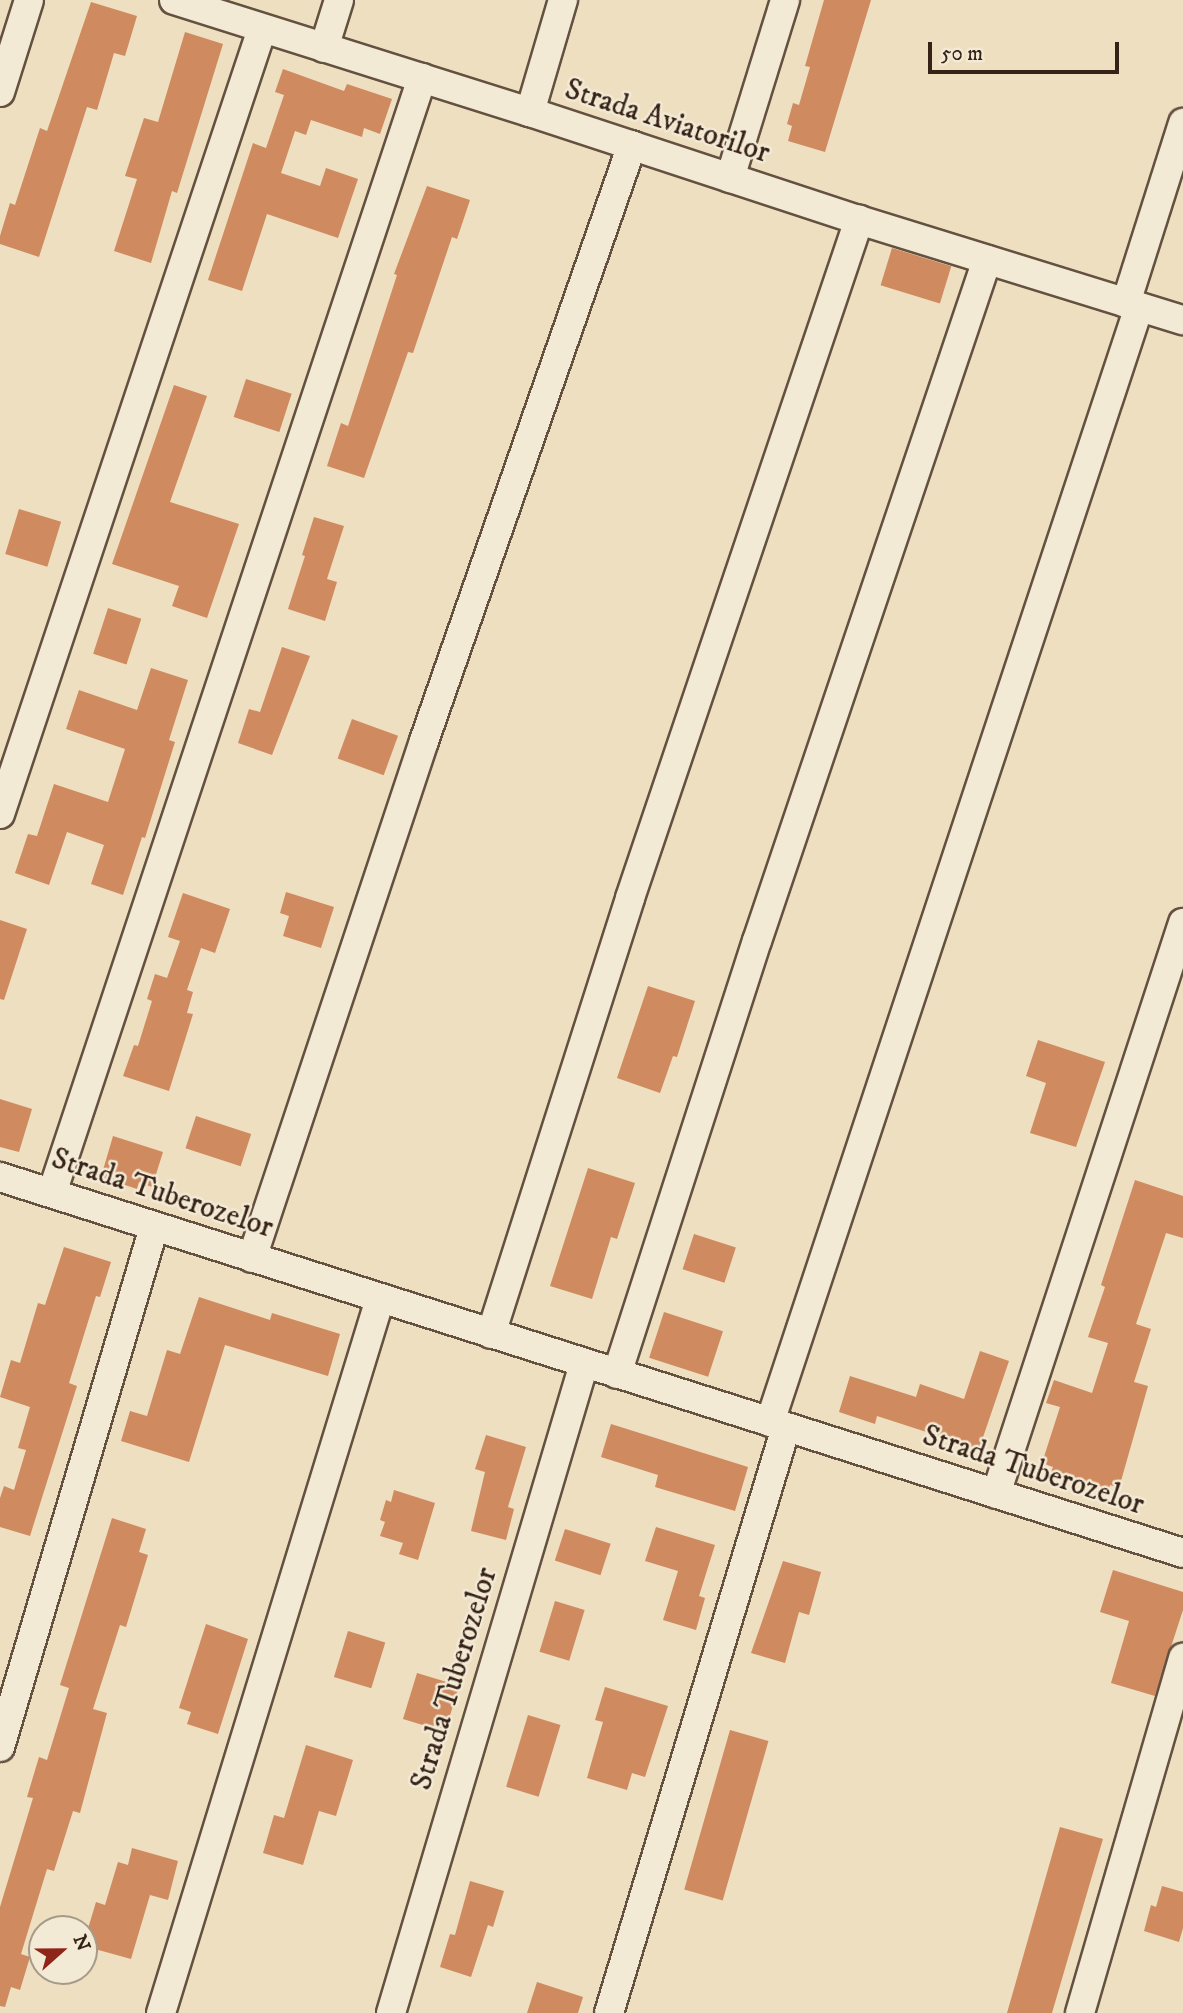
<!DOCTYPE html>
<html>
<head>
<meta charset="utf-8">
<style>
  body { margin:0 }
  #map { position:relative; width:1183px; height:2013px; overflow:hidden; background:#eddfc0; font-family:"IM FELL DW Pica",serif }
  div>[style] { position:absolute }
  .building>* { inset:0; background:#cf8a5f; transform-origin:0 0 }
  .roads { filter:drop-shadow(2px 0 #645140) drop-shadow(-2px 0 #645140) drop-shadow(0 2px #645140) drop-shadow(0 -2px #645140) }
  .minor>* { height:28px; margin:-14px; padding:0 14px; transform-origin:14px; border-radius:14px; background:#f3ead6 }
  span { translate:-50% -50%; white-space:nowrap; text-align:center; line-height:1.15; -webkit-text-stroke:5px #f3ead6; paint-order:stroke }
  .street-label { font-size:30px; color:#362216 }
  .north { position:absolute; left:28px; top:1915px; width:70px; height:70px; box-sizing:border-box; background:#f3ead6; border:2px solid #a79a89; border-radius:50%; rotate:69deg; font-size:19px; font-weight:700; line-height:28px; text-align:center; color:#362216 }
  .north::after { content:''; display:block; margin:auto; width:24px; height:32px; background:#8f2418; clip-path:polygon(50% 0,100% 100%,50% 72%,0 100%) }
  .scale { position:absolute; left:928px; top:42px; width:191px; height:32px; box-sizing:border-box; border:4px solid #362216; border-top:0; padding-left:9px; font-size:21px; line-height:24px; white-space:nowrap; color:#362216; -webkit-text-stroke:5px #f3ead6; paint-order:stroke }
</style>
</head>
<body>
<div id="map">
  <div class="building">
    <div style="clip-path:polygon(824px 0,871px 0,825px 152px,788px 141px,792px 126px,787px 124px,793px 103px,799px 105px,810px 67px,805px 66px)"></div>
    <div style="clip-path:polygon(91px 2px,137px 16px,125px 56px,114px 53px,97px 110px,87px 107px,39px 257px,0 244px,0 236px,10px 203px,15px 205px,40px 128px,47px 131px)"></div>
    <div style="clip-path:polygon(185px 32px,223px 44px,177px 193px,172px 191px,151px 263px,114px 251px,137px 179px,125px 176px,144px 118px,158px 122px)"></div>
    <div style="clip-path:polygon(283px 69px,344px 91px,347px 84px,392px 99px,380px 134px,364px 128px,362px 137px,311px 120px,306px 135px,295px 131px,281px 173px,320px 186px,326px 168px,358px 179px,338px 238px,267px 214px,242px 291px,208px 280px,253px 143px,266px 148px,284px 95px,275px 92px)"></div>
    <div style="clip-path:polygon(427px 186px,470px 200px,457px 239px,452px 237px,413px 353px,408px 352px,364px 478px,327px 466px,341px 423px,348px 426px,397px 275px,394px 274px)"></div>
    <div style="left:892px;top:248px;width:62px;height:39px;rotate:17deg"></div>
    <div style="left:246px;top:379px;width:48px;height:40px;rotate:18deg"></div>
    <div style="clip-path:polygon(174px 385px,207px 396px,170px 502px,239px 524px,207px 618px,172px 606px,179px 586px,112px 564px)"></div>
    <div style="left:19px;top:509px;width:44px;height:47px;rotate:17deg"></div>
    <div style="clip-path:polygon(314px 517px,344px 526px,327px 579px,337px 582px,325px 621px,288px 609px,305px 556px,302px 555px)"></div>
    <div style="left:108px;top:608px;width:35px;height:48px;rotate:18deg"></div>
    <div style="clip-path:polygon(282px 647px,310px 656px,272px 755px,238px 743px,249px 709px,260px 712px)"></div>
    <div style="clip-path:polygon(151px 668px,188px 680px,169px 740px,175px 742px,145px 838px,142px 837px,123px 895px,91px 884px,104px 845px,67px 832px,49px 885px,15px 873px,28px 834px,37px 836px,54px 784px,108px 802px,125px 749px,66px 729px,79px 690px,137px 710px)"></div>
    <div style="left:352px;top:719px;width:49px;height:42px;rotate:20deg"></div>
    <div style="clip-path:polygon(286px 892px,334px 907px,321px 948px,283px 936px,289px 916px,280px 913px)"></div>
    <div style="clip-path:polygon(183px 893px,230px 909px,215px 953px,201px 948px,187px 990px,193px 992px,187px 1013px,193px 1014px,169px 1091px,123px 1076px,134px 1045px,138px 1046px,152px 1001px,147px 999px,155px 974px,167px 978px,180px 941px,168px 937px)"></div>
    <div style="clip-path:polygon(0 920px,27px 929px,4px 1000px,0 999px)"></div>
    <div style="clip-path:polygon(648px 986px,695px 1001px,677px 1057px,673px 1056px,660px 1093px,617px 1078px)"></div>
    <div style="clip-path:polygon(1038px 1040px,1105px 1062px,1076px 1147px,1030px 1133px,1046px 1083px,1026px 1076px)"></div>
    <div style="clip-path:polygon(0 1099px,32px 1109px,19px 1152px,0 1147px)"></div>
    <div style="left:196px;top:1116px;width:58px;height:34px;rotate:18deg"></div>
    <div style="clip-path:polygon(113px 1136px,163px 1152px,152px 1187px,139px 1182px,137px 1189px,101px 1177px)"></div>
    <div style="clip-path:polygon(588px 1168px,635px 1183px,617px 1239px,611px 1237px,592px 1299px,550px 1286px)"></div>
    <div style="clip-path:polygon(1135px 1180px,1183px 1196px,1183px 1238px,1166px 1233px,1136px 1324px,1151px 1329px,1134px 1382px,1148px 1386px,1119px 1488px,1110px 1485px,1109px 1489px,1051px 1472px,1053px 1467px,1042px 1463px,1060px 1407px,1046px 1403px,1054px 1380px,1092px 1393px,1108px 1343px,1088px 1337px,1105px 1287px,1101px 1285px)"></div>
    <div style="left:694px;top:1234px;width:44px;height:37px;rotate:18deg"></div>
    <div style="clip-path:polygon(64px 1247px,111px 1262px,100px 1297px,96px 1296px,69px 1383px,77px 1386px,30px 1536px,0 1527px,0 1498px,4px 1486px,14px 1490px,26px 1450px,18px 1448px,30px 1407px,0 1397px,11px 1360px,20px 1363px,38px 1303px,45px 1305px)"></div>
    <div style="clip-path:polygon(199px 1297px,270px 1320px,272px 1313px,340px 1334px,328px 1376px,225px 1345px,189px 1462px,121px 1441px,130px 1411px,147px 1416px,167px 1350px,180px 1354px)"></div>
    <div style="left:664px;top:1312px;width:62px;height:48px;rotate:18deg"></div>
    <div style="clip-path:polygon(980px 1351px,1009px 1361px,979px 1449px,877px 1416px,875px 1424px,839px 1412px,850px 1376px,916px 1397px,920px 1384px,964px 1399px)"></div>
    <div style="clip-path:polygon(611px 1424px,748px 1467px,735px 1511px,655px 1487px,658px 1475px,601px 1457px)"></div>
    <div style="clip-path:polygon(486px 1435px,526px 1447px,508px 1507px,514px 1509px,506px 1540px,471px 1531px,485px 1472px,475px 1469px)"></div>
    <div style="clip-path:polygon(394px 1490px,435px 1503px,418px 1560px,399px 1554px,403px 1543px,380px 1536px,385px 1522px,380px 1520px,386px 1500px,391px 1502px)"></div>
    <div style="clip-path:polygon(112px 1518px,146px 1529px,139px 1552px,148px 1555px,126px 1627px,120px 1625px,93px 1709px,107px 1713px,80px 1813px,73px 1811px,54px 1871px,47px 1869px,21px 1954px,30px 1957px,20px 1990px,11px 1987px,5px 2007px,0 2006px,0 1907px,33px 1798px,27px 1797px,39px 1757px,47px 1760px,69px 1688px,60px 1685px)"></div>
    <div style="clip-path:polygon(656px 1527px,715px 1545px,699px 1596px,705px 1598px,696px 1630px,663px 1620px,678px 1571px,645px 1561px)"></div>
    <div style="left:565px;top:1529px;width:48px;height:33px;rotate:18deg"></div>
    <div style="clip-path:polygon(783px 1561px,821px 1572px,809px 1615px,799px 1612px,785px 1663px,751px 1653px)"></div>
    <div style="clip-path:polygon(1113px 1570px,1183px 1592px,1183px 1610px,1155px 1696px,1111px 1683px,1129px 1621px,1100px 1612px)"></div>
    <div style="left:555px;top:1601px;width:31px;height:53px;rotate:17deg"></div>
    <div style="clip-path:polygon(206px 1624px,248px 1639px,218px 1734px,187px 1724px,191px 1712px,179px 1708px)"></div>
    <div style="left:348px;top:1631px;width:39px;height:48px;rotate:17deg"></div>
    <div style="left:417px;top:1673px;width:44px;height:48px;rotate:17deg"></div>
    <div style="clip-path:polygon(605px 1687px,668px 1706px,645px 1777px,632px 1773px,627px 1790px,587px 1778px,603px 1722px,595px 1720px)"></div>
    <div style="left:528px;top:1715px;width:34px;height:75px;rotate:17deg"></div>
    <div style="left:730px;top:1730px;width:40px;height:166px;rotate:16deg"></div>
    <div style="clip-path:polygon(306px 1745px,353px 1760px,336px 1816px,319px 1811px,303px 1865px,263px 1853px,274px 1815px,284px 1818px)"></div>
    <div style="clip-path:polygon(1060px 1827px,1103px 1839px,1092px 1876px,1052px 2013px,1007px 2013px)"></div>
    <div style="clip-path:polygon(132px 1848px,178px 1861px,168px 1900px,150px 1895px,131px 1959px,84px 1946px,84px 1942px,96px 1902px,105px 1905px,118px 1862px,128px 1865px)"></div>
    <div style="clip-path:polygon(470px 1881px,504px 1891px,493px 1927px,488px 1925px,471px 1977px,440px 1967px,450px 1934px,455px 1935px)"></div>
    <div style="clip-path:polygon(1162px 1886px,1183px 1892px,1183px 1928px,1179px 1942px,1144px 1931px,1151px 1905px,1156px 1907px)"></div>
    <div style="clip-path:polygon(537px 1982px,583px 1997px,578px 2013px,527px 2013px)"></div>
  </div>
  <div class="roads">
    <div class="minor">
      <div style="left:174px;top:0;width:373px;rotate:17.5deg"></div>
      <div style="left:530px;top:112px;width:346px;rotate:18.2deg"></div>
      <div style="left:859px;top:220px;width:339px;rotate:17.2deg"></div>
      <div style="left:324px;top:48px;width:50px;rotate:-72.6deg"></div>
      <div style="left:0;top:92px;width:96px;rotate:-72.5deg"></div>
      <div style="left:530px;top:112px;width:117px;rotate:-73.6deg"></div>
      <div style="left:730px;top:178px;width:186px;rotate:-72.8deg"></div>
      <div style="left:1126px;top:303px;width:189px;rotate:-72.4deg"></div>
      <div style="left:0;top:814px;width:828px;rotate:-71.54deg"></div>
      <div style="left:0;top:1177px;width:1241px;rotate:17.63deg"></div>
      <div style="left:52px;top:1193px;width:1175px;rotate:-71.64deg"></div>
      <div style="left:252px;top:1258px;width:545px;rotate:-71.6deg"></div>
      <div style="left:424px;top:741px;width:631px;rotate:-70.76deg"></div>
      <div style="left:491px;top:1334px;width:458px;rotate:-72.3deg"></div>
      <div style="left:630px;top:898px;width:716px;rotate:-71.34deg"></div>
      <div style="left:617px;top:1374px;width:455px;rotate:-72.1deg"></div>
      <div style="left:757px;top:941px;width:719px;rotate:-71.34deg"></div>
      <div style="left:770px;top:1422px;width:1174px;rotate:-71.69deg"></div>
      <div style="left:996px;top:1494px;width:601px;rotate:-71.87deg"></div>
      <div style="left:0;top:1747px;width:542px;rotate:-73.5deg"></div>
      <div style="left:161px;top:2013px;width:747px;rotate:-72.95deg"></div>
      <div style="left:391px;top:2013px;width:677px;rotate:-73.44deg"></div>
      <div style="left:609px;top:2013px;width:612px;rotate:-73.19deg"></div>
      <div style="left:1080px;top:2013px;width:370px;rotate:-73.8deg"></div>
    </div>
  </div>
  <div class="street-label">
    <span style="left:667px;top:122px;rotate:18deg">Strada Aviatorilor</span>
    <span style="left:162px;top:1194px;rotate:18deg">Strada Tuberozelor</span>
    <span style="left:1033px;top:1471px;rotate:18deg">Strada Tuberozelor</span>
    <span style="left:455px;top:1679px;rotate:-73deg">Strada Tuberozelor</span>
  </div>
  <div class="north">N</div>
  <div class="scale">50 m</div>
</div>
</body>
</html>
